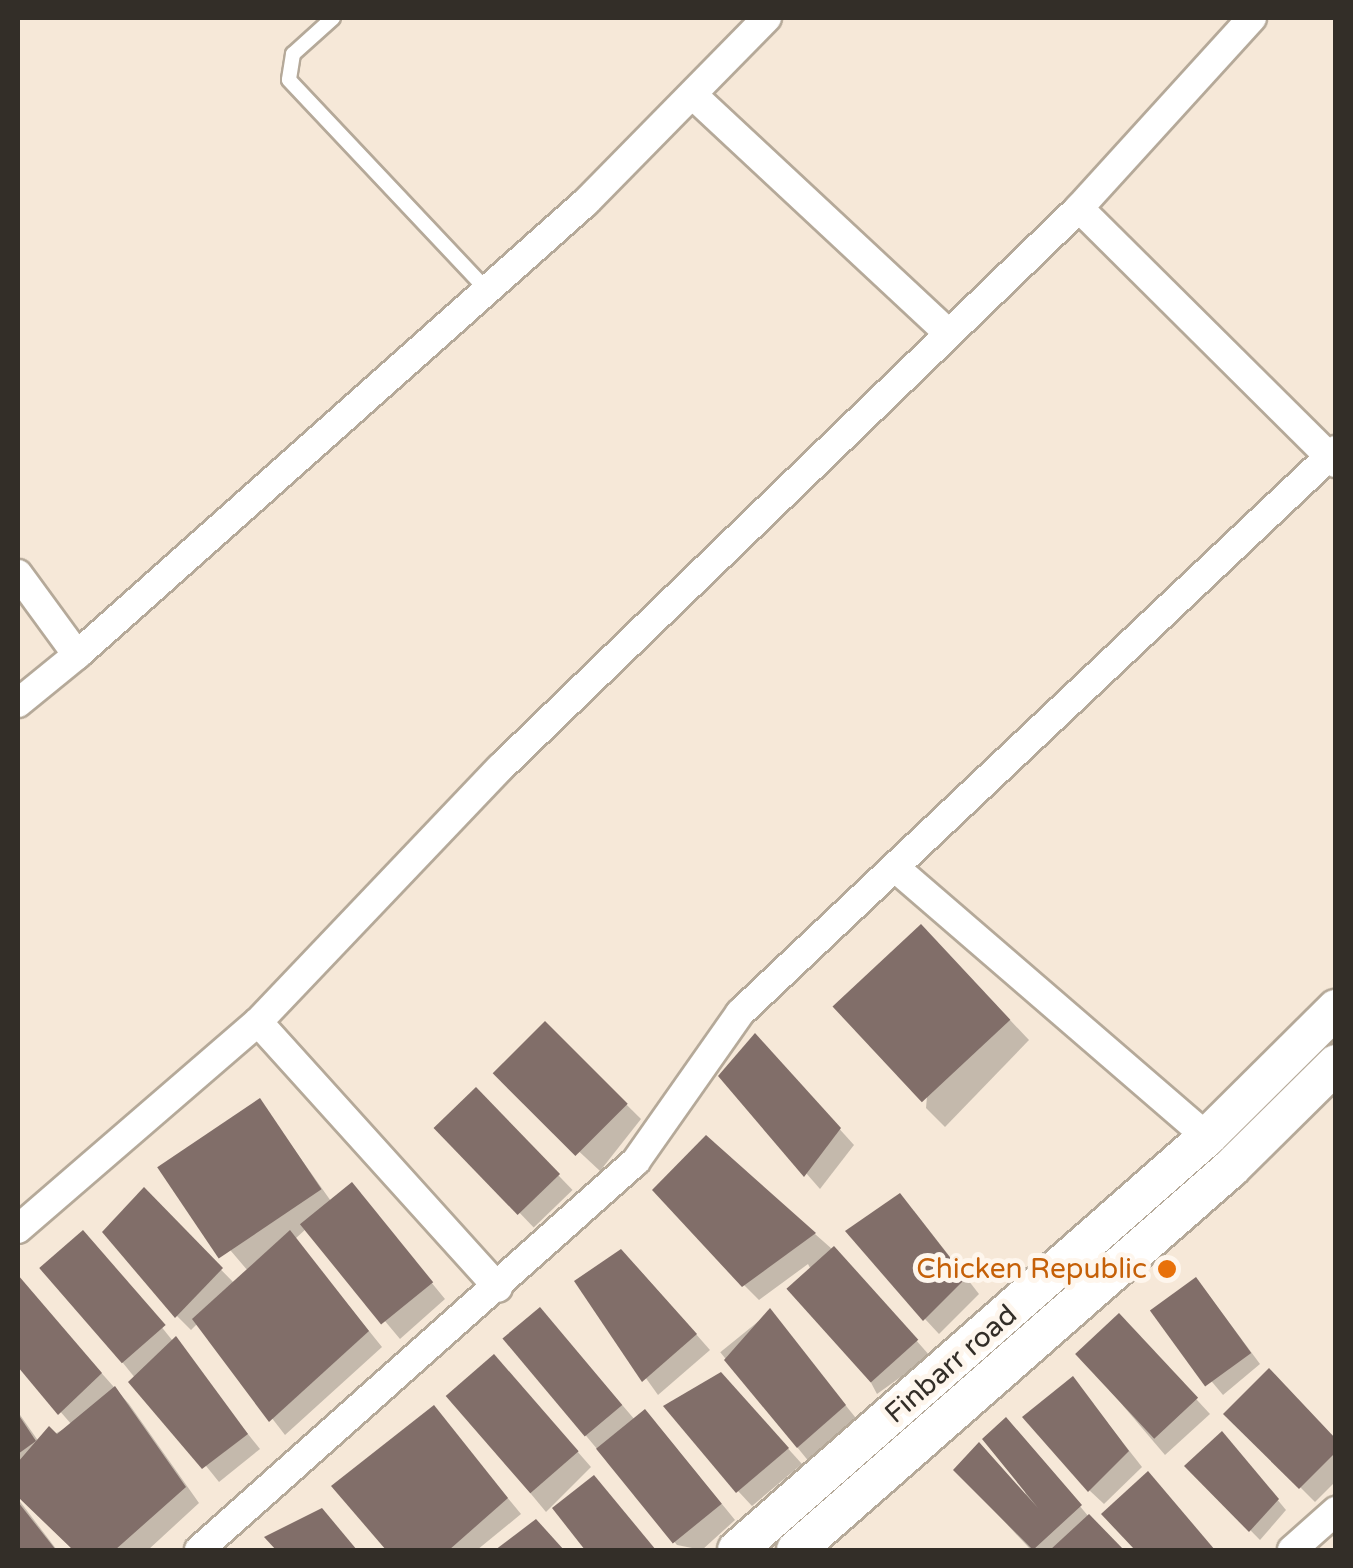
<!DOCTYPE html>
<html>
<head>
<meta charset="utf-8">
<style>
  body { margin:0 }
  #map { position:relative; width:1353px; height:1568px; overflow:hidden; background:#f6e8d8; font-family:"Varela Round",sans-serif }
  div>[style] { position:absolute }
  .shadow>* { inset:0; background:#0003; transform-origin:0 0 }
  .building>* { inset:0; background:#816e69; transform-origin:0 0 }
  .roads { filter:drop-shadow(2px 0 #b5a999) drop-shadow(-2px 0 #b5a999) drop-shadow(0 2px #b5a999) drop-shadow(0 -2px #b5a999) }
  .service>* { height:14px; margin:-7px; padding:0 7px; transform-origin:7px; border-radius:7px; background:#fff }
  .minor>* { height:28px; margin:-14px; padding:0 14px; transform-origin:14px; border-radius:14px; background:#fff }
  .secondary>* { height:38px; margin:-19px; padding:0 19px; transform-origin:19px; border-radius:19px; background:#fff }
  .dots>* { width:28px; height:28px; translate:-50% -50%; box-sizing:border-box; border:5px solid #fef6ed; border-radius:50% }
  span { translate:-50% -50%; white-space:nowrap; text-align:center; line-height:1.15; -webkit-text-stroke:10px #fef6ed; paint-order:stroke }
  .food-label { font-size:28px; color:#c56008 }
  .right { translate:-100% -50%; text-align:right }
  .street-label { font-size:28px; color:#332e28 }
  .frame { position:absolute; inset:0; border:20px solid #332e28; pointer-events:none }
</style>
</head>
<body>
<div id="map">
  <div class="shadow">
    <div style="clip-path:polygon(940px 946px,1029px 1040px,945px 1127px,926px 1108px)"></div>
    <div style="clip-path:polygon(545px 1024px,641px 1119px,600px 1171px,512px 1089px)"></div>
    <div style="clip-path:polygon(769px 1051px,854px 1145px,820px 1189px,721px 1076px)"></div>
    <div style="left:476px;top:1090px;width:139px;height:54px;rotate:46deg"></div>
    <div style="clip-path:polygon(260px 1101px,333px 1204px,352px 1186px,445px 1299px,400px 1339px,307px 1228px,295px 1239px,382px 1347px,285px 1435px,198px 1323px,191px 1330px,177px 1316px,144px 1191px,235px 1284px,248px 1271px,168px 1177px)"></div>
    <div style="clip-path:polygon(706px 1138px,849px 1264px,930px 1356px,877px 1394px,808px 1264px,759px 1300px,744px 1285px)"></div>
    <div style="clip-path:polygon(914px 1211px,979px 1294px,939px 1334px,925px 1319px)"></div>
    <div style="clip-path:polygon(97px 1247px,260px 1449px,219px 1482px,123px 1363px)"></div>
    <div style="clip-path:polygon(636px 1266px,710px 1350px,658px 1395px,577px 1282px)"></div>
    <div style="clip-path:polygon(18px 1279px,129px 1404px,199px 1503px,148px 1550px,76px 1550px,18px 1494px,18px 1412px,39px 1442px,72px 1425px,18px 1363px)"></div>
    <div style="clip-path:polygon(1205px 1290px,1260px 1364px,1223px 1395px,1156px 1315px)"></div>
    <div style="left:770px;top:1312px;width:141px;height:64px;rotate:51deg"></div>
    <div style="clip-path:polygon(554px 1325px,635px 1420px,659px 1427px,735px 1520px,702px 1550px,677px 1545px,508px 1342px)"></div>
    <div style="clip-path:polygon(1133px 1331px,1210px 1414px,1165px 1455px,1079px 1354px)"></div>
    <div style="clip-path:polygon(508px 1372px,591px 1467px,546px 1512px,452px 1399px)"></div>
    <div style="clip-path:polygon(1073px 1379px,1142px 1467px,1104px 1504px,1089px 1490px)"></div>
    <div style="clip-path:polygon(735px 1390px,802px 1464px,752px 1506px,738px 1491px)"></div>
    <div style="clip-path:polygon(434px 1409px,521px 1514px,477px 1550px,389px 1550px,335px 1486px)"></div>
    <div style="clip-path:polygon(1227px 1414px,1336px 1441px,1336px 1481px,1315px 1502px)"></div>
    <div style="clip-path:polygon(1015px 1429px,1089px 1517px,1121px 1550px,1031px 1550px,956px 1470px,1026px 1497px)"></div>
    <div style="clip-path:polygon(1231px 1444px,1286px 1510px,1260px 1540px,1187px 1466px)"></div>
    <div style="clip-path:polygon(18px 1499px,57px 1550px,18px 1550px)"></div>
  </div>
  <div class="building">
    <div style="left:921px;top:924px;width:131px;height:121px;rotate:47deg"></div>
    <div style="left:545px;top:1021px;width:117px;height:74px;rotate:45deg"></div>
    <div style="clip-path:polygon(755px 1033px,841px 1128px,804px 1177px,718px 1076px)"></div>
    <div style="left:476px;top:1087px;width:121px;height:59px;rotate:46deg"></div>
    <div style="left:260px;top:1098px;width:110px;height:124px;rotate:56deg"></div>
    <div style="clip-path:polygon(706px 1135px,816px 1233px,742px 1287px,652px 1190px)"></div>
    <div style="left:352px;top:1182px;width:129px;height:67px;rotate:51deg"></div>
    <div style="clip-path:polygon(144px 1187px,223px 1268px,175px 1318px,102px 1232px)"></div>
    <div style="clip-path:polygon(900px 1193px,966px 1278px,923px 1321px,845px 1231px)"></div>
    <div style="left:83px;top:1230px;width:126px;height:58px;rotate:49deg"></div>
    <div style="clip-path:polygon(290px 1230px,369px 1331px,269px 1422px,192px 1319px)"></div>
    <div style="left:834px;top:1246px;width:126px;height:64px;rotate:48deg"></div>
    <div style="clip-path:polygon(621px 1249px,697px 1334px,642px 1382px,574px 1281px)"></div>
    <div style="clip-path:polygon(18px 1275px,102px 1373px,58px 1415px,18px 1367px)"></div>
    <div style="left:1196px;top:1277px;width:94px;height:57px;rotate:54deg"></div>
    <div style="left:540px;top:1307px;width:128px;height:49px;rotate:50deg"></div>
    <div style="clip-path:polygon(770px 1308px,846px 1405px,797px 1448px,724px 1360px)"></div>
    <div style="left:1119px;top:1313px;width:116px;height:60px;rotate:47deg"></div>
    <div style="clip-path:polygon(176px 1336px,248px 1434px,202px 1469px,128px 1382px)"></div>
    <div style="left:494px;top:1354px;width:129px;height:64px;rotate:49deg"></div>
    <div style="clip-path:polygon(1269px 1368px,1336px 1439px,1336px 1452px,1299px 1489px,1223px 1414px)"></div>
    <div style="clip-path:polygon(721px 1372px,789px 1448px,736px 1493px,663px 1406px)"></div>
    <div style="clip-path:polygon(1073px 1376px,1129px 1451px,1088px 1492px,1022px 1417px)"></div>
    <div style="clip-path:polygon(115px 1386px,186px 1487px,115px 1550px,73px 1550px,18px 1497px,18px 1462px,49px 1426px,57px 1434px)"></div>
    <div style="clip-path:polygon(434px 1405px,508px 1498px,449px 1550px,386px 1550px,331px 1486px)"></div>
    <div style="left:645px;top:1409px;width:122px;height:63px;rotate:51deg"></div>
    <div style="clip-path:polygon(18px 1414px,36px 1441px,18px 1454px)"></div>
    <div style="clip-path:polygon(1006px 1417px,1082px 1505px,1033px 1550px,953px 1470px,979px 1442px,1038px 1508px,982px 1439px)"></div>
    <div style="clip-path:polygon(1222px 1431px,1279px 1499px,1249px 1532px,1184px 1466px)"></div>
    <div style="clip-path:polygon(1148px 1471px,1215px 1550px,1135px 1550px,1101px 1514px)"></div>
    <div style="clip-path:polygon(594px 1475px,656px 1550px,585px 1550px,552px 1508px)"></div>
    <div style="clip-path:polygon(18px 1502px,56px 1550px,18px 1550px)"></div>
    <div style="clip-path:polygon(322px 1508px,357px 1550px,276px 1550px,264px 1537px)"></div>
    <div style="clip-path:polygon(1089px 1514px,1124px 1550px,1050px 1550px)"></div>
    <div style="clip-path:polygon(536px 1519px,564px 1550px,495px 1550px)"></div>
  </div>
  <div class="roads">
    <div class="service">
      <div style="left:333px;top:18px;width:54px;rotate:138deg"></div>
      <div style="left:293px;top:54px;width:26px;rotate:99deg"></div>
      <div style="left:289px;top:80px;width:290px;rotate:46.7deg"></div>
    </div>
    <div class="minor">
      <div style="left:694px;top:96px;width:343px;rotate:43deg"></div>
      <div style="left:1079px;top:208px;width:362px;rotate:44.8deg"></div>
      <div style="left:18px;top:574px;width:100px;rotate:53.9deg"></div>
      <div style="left:77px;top:655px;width:681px;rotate:-41.67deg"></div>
      <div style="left:586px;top:202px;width:258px;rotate:-45.5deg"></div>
      <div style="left:18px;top:703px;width:76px;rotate:-39.1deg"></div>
      <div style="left:899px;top:871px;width:407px;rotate:40.8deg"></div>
      <div style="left:258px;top:1022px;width:358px;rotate:47.9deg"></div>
      <div style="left:18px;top:1229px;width:317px;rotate:-40.8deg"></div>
      <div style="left:258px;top:1022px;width:351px;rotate:-46.4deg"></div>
      <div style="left:500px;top:768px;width:806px;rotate:-44.04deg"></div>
      <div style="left:1079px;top:208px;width:257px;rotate:-47.7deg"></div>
      <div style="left:199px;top:1550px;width:585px;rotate:-41.67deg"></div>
      <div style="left:636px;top:1161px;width:181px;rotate:-54.9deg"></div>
      <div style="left:740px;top:1013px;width:820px;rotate:-43.37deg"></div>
      <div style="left:1292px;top:1550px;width:59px;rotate:-41.6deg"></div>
    </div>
    <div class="secondary">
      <div style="left:737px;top:1550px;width:626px;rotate:-41.31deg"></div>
      <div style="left:1207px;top:1137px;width:182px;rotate:-44.8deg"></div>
      <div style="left:796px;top:1550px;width:579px;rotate:-41.29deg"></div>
      <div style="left:1231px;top:1168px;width:148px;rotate:-44.7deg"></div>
    </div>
  </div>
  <div class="dots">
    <div style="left:1167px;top:1269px;background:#e8710a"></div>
  </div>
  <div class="food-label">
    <span class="right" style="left:1147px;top:1269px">Chicken Republic</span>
  </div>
  <div class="street-label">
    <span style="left:951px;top:1364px;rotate:-41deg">Finbarr road</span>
  </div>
  <div class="frame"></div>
</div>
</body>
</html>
